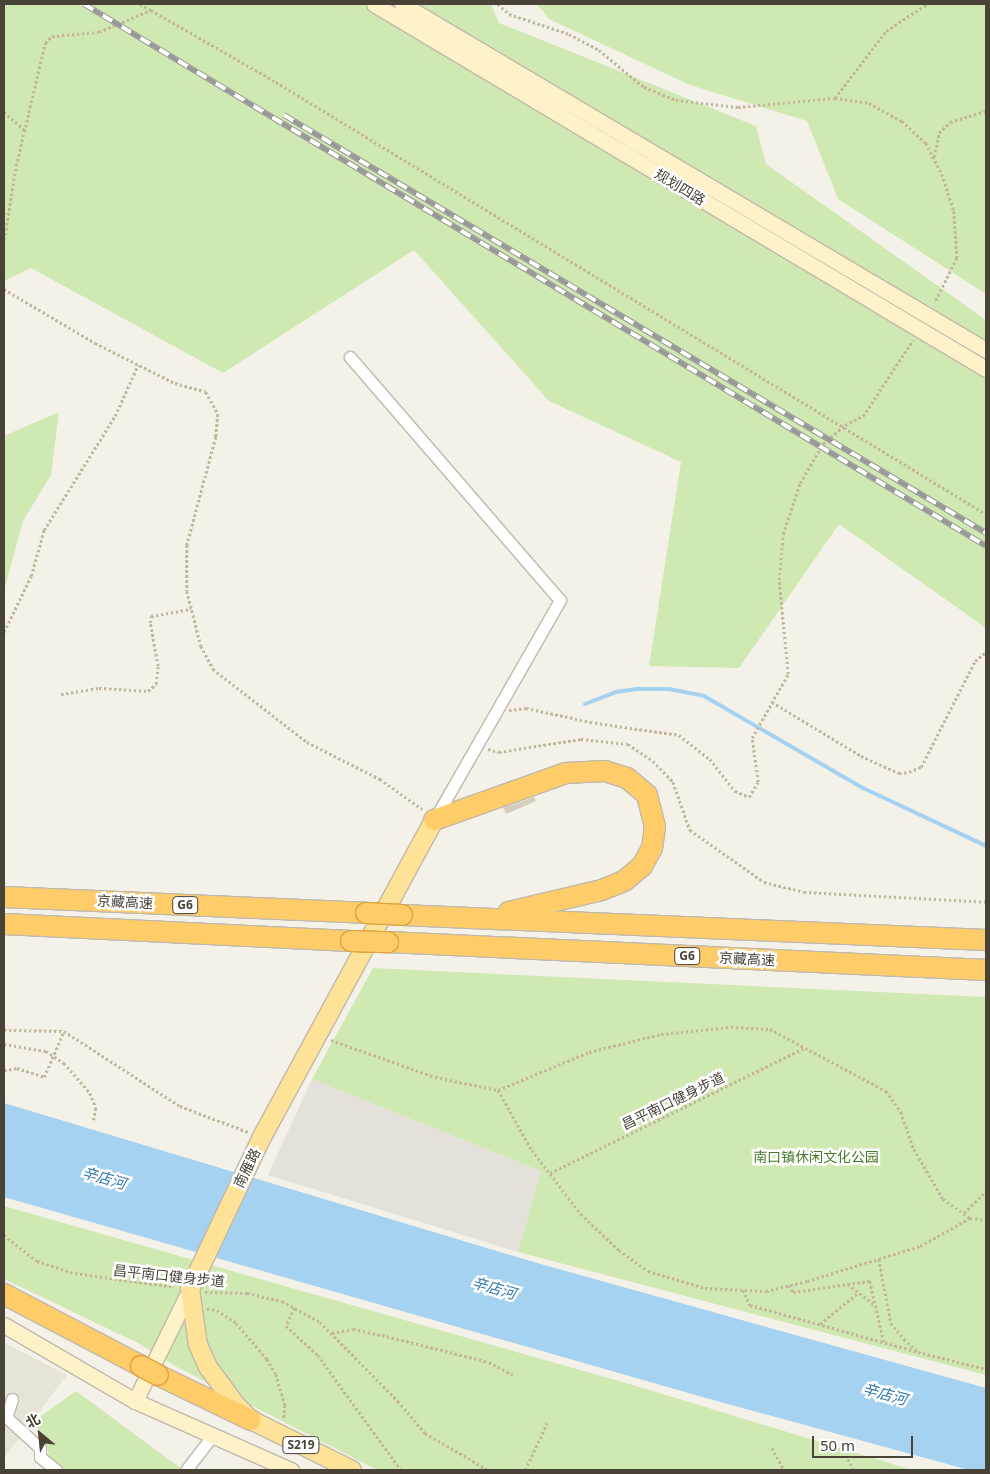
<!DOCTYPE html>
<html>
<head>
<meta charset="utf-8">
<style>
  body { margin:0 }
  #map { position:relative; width:990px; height:1474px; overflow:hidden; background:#f4f1e9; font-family:"Noto Sans","Noto Sans SC",sans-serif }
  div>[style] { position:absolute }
  .residential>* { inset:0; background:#e8e3d7 }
  .industrial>* { inset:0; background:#e4e0da }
  .green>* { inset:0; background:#d0e9b2 }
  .water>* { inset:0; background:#a5d2f1 }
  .stream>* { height:4px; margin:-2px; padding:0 2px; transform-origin:2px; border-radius:2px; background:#a5d2f1 }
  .building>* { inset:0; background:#d6cdbe }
  .path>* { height:2.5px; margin-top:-1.25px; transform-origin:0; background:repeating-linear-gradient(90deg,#c2b59c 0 2.5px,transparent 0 5px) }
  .roads { filter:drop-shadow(1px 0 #c0b9ab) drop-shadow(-1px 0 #c0b9ab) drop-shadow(0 1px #c0b9ab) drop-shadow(0 -1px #c0b9ab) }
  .street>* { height:11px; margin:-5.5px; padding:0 5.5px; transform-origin:5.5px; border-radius:5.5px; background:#fff }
  .secondary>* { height:15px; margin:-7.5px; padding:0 7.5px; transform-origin:7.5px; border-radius:7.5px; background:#fff2c9 }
  .primary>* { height:18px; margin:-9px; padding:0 9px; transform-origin:9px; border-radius:9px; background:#fee298 }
  .highway>* { height:20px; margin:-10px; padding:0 10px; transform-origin:10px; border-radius:10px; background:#fecd6a }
  .rail>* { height:5.5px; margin-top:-2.75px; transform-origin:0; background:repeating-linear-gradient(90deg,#fff 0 11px,#989898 0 22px); box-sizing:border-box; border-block:1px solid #989898 }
  .bridges { filter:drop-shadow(1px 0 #dfa239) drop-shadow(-1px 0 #dfa239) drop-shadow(0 1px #dfa239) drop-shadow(0 -1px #dfa239) }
  .highway-bridge>* { height:20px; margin:-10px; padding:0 10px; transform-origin:10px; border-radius:10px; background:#fecd6a }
  span { translate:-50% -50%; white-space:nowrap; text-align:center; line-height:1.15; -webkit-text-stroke:5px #fff; paint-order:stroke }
  .shield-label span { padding:1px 4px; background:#fff; border:1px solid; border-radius:4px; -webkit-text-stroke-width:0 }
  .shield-label { font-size:12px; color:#484237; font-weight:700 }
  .street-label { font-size:14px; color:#484237 }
  .park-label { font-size:14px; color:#487b29 }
  .water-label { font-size:15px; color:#2e77ae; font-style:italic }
  .frame { position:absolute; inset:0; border:5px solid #484237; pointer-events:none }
  .north { position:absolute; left:15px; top:1409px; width:50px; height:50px; -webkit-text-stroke:4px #fff; paint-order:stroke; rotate:332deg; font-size:14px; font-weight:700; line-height:20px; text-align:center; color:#484237 }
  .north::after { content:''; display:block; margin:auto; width:18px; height:22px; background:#484237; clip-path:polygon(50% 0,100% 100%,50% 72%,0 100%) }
  .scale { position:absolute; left:812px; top:1436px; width:101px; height:22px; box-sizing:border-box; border:2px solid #484237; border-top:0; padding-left:6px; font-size:15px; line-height:18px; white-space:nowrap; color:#484237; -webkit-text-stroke:4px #fff; paint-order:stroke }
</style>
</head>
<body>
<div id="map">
  <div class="residential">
    <div style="clip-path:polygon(4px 1343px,67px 1375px,4px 1458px)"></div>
  </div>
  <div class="industrial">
    <div style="clip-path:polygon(312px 1079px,541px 1171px,518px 1252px,268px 1175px)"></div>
  </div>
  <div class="green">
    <div style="clip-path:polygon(4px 4px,491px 4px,499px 23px,756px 126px,766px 164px,986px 320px,986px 628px,839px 524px,739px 668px,649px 666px,681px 462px,549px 401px,414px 250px,223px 373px,31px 268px,4px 281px)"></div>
    <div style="clip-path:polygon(537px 4px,986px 4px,986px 294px,838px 199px,807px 121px,690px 85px,549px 19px)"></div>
    <div style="clip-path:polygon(59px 412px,51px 475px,23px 521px,4px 591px,4px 436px)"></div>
    <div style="clip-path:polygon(373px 968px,986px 997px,986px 1375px,518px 1252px,541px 1171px,312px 1079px)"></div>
    <div style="clip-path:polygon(4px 1206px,633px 1385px,912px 1470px,377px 1470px,175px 1366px,140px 1344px,4px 1279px)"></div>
    <div style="clip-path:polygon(76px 1391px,183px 1470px,52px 1470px,44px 1434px,31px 1423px)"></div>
  </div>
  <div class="water">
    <div style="clip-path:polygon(4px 1103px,537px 1263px,986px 1388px,986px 1470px,969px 1470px,706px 1398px,4px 1197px)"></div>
  </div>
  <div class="stream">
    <div style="left:585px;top:704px;width:33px;rotate:-21deg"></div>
    <div style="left:616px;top:692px;width:21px;rotate:-8deg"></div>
    <div style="left:637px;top:689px;width:32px"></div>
    <div style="left:669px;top:689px;width:36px;rotate:11deg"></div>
    <div style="left:704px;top:696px;width:184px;rotate:30.1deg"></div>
    <div style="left:863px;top:788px;width:136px;rotate:25.2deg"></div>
  </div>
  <div class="building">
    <div style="clip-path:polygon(534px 797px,536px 801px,506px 814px,503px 808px)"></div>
  </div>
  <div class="path">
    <div style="left:140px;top:4px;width:13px;rotate:29deg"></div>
    <div style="left:498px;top:4px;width:15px;rotate:42deg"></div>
    <div style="left:509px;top:14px;width:63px;rotate:18.4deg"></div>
    <div style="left:569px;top:34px;width:34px;rotate:28deg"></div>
    <div style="left:599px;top:50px;width:58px;rotate:39.4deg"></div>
    <div style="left:644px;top:87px;width:35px;rotate:22deg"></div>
    <div style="left:676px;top:100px;width:62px;rotate:6.4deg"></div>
    <div style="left:738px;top:107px;width:97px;rotate:-5.3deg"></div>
    <div style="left:835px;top:98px;width:34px;rotate:8deg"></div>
    <div style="left:869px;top:103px;width:38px;rotate:29deg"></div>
    <div style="left:902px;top:121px;width:33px;rotate:43deg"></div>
    <div style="left:926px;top:143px;width:35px;rotate:63deg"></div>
    <div style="left:942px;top:174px;width:39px;rotate:72deg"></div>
    <div style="left:954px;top:211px;width:47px;rotate:86.3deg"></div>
    <div style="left:957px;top:258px;width:50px;rotate:116.1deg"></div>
    <div style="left:835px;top:98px;width:84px;rotate:-52.7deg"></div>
    <div style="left:886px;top:31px;width:49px;rotate:-33.4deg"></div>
    <div style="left:4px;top:112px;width:28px;rotate:41deg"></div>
    <div style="left:934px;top:157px;width:25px;rotate:-78deg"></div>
    <div style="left:939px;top:133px;width:16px;rotate:-45deg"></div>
    <div style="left:950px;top:122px;width:38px;rotate:-17deg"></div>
    <div style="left:4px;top:240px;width:75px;rotate:-80.8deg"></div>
    <div style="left:16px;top:166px;width:126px;rotate:-76.7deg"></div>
    <div style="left:45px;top:43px;width:10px;rotate:-45deg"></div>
    <div style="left:52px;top:36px;width:47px;rotate:-4.9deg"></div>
    <div style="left:99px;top:32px;width:56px;rotate:-22.9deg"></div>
    <div style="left:151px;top:10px;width:144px;rotate:29.9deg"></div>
    <div style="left:276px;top:82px;width:831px;rotate:31.32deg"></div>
    <div style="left:4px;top:289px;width:106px;rotate:30.7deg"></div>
    <div style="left:95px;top:343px;width:89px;rotate:26.6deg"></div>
    <div style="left:175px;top:383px;width:32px;rotate:16deg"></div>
    <div style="left:206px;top:392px;width:25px;rotate:61deg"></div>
    <div style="left:218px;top:414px;width:23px;rotate:95deg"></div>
    <div style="left:216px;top:437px;width:112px;rotate:105deg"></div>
    <div style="left:187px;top:545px;width:46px;rotate:90deg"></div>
    <div style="left:187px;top:591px;width:57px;rotate:75.7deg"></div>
    <div style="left:201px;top:646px;width:26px;rotate:62deg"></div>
    <div style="left:213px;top:669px;width:119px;rotate:37.8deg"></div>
    <div style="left:307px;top:742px;width:82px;rotate:26.9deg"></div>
    <div style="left:380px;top:779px;width:52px;rotate:35.5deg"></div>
    <div style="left:4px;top:632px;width:62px;rotate:-64.3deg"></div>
    <div style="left:31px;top:576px;width:48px;rotate:-74.2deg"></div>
    <div style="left:44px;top:530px;width:134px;rotate:-58.1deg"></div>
    <div style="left:115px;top:416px;width:56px;rotate:-65.7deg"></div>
    <div style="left:61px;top:694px;width:38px;rotate:-9deg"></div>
    <div style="left:99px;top:688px;width:49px;rotate:3.5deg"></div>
    <div style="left:148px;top:691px;width:11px;rotate:-41deg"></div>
    <div style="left:156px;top:684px;width:18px;rotate:-84deg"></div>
    <div style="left:158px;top:666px;width:44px;rotate:-100.5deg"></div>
    <div style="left:150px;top:623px;width:7px;rotate:-82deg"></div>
    <div style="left:151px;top:616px;width:41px;rotate:-9.9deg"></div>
    <div style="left:772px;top:702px;width:104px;rotate:31.2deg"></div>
    <div style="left:861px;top:756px;width:42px;rotate:24.1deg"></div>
    <div style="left:899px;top:773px;width:10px;rotate:-6deg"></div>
    <div style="left:909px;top:772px;width:13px;rotate:-23deg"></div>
    <div style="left:921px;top:767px;width:119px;rotate:-63deg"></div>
    <div style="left:975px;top:661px;width:14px;rotate:-39deg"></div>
    <div style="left:509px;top:710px;width:17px;rotate:-7deg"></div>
    <div style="left:526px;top:708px;width:66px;rotate:12.3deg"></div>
    <div style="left:590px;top:722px;width:90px;rotate:8.3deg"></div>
    <div style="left:679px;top:735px;width:39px;rotate:38deg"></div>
    <div style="left:710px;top:759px;width:41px;rotate:52deg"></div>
    <div style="left:735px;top:791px;width:15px;rotate:23deg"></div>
    <div style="left:749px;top:797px;width:17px;rotate:-59deg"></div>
    <div style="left:758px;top:782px;width:44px;rotate:-97.8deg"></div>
    <div style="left:752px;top:738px;width:73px;rotate:-60.6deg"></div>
    <div style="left:788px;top:674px;width:94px;rotate:-95.5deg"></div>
    <div style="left:779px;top:580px;width:46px;rotate:-85deg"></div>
    <div style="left:783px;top:534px;width:54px;rotate:-71.6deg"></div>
    <div style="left:800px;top:483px;width:45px;rotate:-59.5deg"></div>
    <div style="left:823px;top:444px;width:29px;rotate:-41deg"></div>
    <div style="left:845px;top:425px;width:20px;rotate:-27deg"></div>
    <div style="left:863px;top:416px;width:91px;rotate:-56.7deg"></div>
    <div style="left:488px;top:749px;width:11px;rotate:15deg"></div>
    <div style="left:499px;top:752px;width:83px;rotate:-9deg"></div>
    <div style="left:581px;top:739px;width:47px;rotate:6.1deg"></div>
    <div style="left:628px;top:744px;width:30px;rotate:34deg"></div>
    <div style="left:653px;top:761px;width:29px;rotate:46deg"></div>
    <div style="left:673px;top:782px;width:51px;rotate:70.5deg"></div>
    <div style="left:690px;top:830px;width:90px;rotate:35.1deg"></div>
    <div style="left:764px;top:882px;width:41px;rotate:14deg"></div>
    <div style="left:804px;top:892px;width:182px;rotate:3.1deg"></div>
    <div style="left:4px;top:1030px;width:60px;rotate:1deg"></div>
    <div style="left:64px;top:1031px;width:138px;rotate:32.9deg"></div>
    <div style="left:180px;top:1106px;width:73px;rotate:20.9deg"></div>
    <div style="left:331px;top:1040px;width:110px;rotate:19.6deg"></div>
    <div style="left:435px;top:1077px;width:64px;rotate:11.7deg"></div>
    <div style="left:498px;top:1090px;width:99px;rotate:-22.7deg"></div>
    <div style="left:589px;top:1052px;width:74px;rotate:-14deg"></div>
    <div style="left:661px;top:1034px;width:70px;rotate:-5.7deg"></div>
    <div style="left:731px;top:1027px;width:39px;rotate:3deg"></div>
    <div style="left:770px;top:1029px;width:132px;rotate:28.1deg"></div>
    <div style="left:886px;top:1091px;width:26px;rotate:54deg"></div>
    <div style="left:901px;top:1112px;width:39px;rotate:71deg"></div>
    <div style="left:914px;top:1149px;width:58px;rotate:59.9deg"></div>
    <div style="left:943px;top:1199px;width:33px;rotate:35deg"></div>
    <div style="left:970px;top:1218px;width:16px;rotate:7deg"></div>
    <div style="left:4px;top:1044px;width:43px;rotate:9.5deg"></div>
    <div style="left:46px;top:1051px;width:22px;rotate:34deg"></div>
    <div style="left:64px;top:1063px;width:40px;rotate:49deg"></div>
    <div style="left:90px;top:1093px;width:16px;rotate:68deg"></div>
    <div style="left:96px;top:1108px;width:15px;rotate:101deg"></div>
    <div style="left:4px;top:1070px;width:13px;rotate:-9deg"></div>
    <div style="left:17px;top:1068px;width:28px;rotate:18deg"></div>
    <div style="left:44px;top:1077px;width:50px;rotate:-66.5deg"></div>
    <div style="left:498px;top:1090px;width:69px;rotate:60.5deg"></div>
    <div style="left:532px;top:1150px;width:81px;rotate:52.6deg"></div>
    <div style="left:581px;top:1214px;width:52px;rotate:43.5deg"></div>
    <div style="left:619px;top:1250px;width:36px;rotate:36deg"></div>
    <div style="left:648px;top:1271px;width:59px;rotate:16.6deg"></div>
    <div style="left:705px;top:1288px;width:61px;rotate:2.8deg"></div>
    <div style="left:766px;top:1291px;width:42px;rotate:-13.7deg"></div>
    <div style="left:807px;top:1281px;width:118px;rotate:-17.2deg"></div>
    <div style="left:920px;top:1246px;width:57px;rotate:-29.2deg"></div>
    <div style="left:550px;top:1173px;width:285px;rotate:-26.2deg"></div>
    <div style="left:964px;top:1213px;width:31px;rotate:-45deg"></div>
    <div style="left:4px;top:1235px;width:42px;rotate:38.2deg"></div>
    <div style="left:37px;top:1261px;width:40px;rotate:18deg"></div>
    <div style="left:75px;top:1273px;width:100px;rotate:8deg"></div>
    <div style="left:879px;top:1259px;width:65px;rotate:79.4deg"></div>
    <div style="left:891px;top:1323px;width:21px;rotate:51deg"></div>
    <div style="left:904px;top:1339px;width:19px;rotate:43deg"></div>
    <div style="left:918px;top:1352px;width:70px;rotate:14deg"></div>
    <div style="left:848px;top:1284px;width:33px;rotate:38deg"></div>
    <div style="left:789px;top:1285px;width:8px;rotate:60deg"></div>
    <div style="left:793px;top:1292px;width:78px;rotate:-8.1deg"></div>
    <div style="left:870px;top:1281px;width:63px;rotate:77.1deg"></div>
    <div style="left:743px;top:1290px;width:17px;rotate:65deg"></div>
    <div style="left:750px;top:1305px;width:174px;rotate:15.6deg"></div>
    <div style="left:205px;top:1292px;width:42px;rotate:1.4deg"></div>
    <div style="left:247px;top:1293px;width:36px;rotate:13deg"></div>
    <div style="left:282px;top:1301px;width:43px;rotate:28.9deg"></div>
    <div style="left:320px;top:1322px;width:111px;rotate:45.4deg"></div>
    <div style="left:398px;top:1401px;width:42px;rotate:49.8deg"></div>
    <div style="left:425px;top:1433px;width:73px;rotate:30.4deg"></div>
    <div style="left:295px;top:1308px;width:20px;rotate:117deg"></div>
    <div style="left:286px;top:1326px;width:43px;rotate:42.2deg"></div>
    <div style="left:318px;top:1355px;width:142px;rotate:54.2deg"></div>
    <div style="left:207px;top:1309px;width:10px;rotate:6deg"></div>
    <div style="left:217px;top:1310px;width:23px;rotate:34deg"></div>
    <div style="left:236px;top:1323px;width:48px;rotate:49.3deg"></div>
    <div style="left:267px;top:1359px;width:17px;rotate:59deg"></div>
    <div style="left:276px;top:1374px;width:32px;rotate:74deg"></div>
    <div style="left:285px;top:1405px;width:14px;rotate:94deg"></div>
    <div style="left:820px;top:1324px;width:50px;rotate:-39.4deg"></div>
    <div style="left:332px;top:1333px;width:21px;rotate:-11deg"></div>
    <div style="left:353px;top:1329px;width:30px;rotate:12deg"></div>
    <div style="left:382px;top:1335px;width:110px;rotate:14.2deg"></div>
    <div style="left:489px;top:1362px;width:27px;rotate:28deg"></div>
    <div style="left:772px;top:1448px;width:25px;rotate:61deg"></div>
    <div style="left:848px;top:1459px;width:13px;rotate:61deg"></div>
    <div style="left:525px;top:1470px;width:52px;rotate:-64.9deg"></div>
  </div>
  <div class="roads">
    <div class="street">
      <div style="left:350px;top:357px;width:321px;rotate:49.2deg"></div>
      <div style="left:560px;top:600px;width:254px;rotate:119.8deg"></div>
      <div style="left:12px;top:1399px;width:19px;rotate:108deg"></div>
      <div style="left:6px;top:1417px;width:46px;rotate:42.4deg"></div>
      <div style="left:40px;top:1448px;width:9px;rotate:90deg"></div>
      <div style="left:40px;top:1457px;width:21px;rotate:39deg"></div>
      <div style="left:186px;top:1470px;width:44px;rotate:-52.4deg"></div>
    </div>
    <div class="secondary">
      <div style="left:374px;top:4px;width:713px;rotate:30.81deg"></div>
      <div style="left:402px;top:4px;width:679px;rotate:30.65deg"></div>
      <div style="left:4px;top:1325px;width:151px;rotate:30.1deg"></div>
      <div style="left:135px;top:1401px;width:171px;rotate:23.9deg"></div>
      <div style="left:135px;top:1401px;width:125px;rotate:-63.8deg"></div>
    </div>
    <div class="primary">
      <div style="left:352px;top:1470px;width:113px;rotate:-153.7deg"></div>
      <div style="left:251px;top:1420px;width:21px;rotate:-135deg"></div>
      <div style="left:236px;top:1405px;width:47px;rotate:-126.4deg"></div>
      <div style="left:208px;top:1367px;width:24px;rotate:-114deg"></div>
      <div style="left:198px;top:1345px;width:57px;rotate:-98.1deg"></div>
      <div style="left:190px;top:1289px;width:168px;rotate:-64.7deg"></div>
      <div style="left:262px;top:1137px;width:361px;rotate:-61.5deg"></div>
    </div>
    <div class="highway">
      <div style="left:434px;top:820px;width:140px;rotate:-19.6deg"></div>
      <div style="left:566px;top:773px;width:39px;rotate:-3deg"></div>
      <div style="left:605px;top:771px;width:23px;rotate:18deg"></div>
      <div style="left:627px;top:778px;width:26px;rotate:40deg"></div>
      <div style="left:647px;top:795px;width:33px;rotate:76deg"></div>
      <div style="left:655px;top:827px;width:21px;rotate:98deg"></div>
      <div style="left:652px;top:848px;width:21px;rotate:119deg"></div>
      <div style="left:642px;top:866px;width:23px;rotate:140deg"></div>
      <div style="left:624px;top:881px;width:24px;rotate:158deg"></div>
      <div style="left:602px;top:890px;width:96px;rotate:166.7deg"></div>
      <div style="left:4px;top:897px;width:362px;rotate:2.5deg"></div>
      <div style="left:402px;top:915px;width:585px;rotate:2.45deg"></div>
      <div style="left:4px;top:924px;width:347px;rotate:2.8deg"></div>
      <div style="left:388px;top:942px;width:599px;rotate:2.68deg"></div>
      <div style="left:4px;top:1294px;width:155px;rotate:27.7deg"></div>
      <div style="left:158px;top:1375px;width:103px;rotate:25.8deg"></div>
    </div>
  </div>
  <div class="rail">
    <div style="left:84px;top:4px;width:1052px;rotate:31deg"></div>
    <div style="left:284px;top:115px;width:817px;rotate:30.77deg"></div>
  </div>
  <div class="bridges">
    <div class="highway-bridge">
      <div style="left:366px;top:913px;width:36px;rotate:3deg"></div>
      <div style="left:351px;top:941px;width:37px;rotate:2deg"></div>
      <div style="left:141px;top:1366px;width:19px;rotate:28deg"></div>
    </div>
  </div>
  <div class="shield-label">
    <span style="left:185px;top:905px">G6</span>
    <span style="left:687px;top:956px">G6</span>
    <span style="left:301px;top:1445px">S219</span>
  </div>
  <div class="street-label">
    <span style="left:680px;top:187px;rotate:31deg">规划四路</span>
    <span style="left:125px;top:902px;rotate:3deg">京藏高速</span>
    <span style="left:747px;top:959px;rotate:3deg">京藏高速</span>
    <span style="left:673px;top:1101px;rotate:-26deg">昌平南口健身步道</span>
    <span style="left:247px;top:1168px;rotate:-64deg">南雁路</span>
    <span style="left:169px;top:1276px;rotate:6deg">昌平南口健身步道</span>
  </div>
  <div class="park-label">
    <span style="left:816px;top:1157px">南口镇休闲文化公园</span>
  </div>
  <div class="water-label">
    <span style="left:104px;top:1178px;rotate:16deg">辛店河</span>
    <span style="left:494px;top:1288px;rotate:16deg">辛店河</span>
    <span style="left:885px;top:1394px;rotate:15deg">辛店河</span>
  </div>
  <div class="frame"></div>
  <div class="north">北</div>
  <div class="scale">50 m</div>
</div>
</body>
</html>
